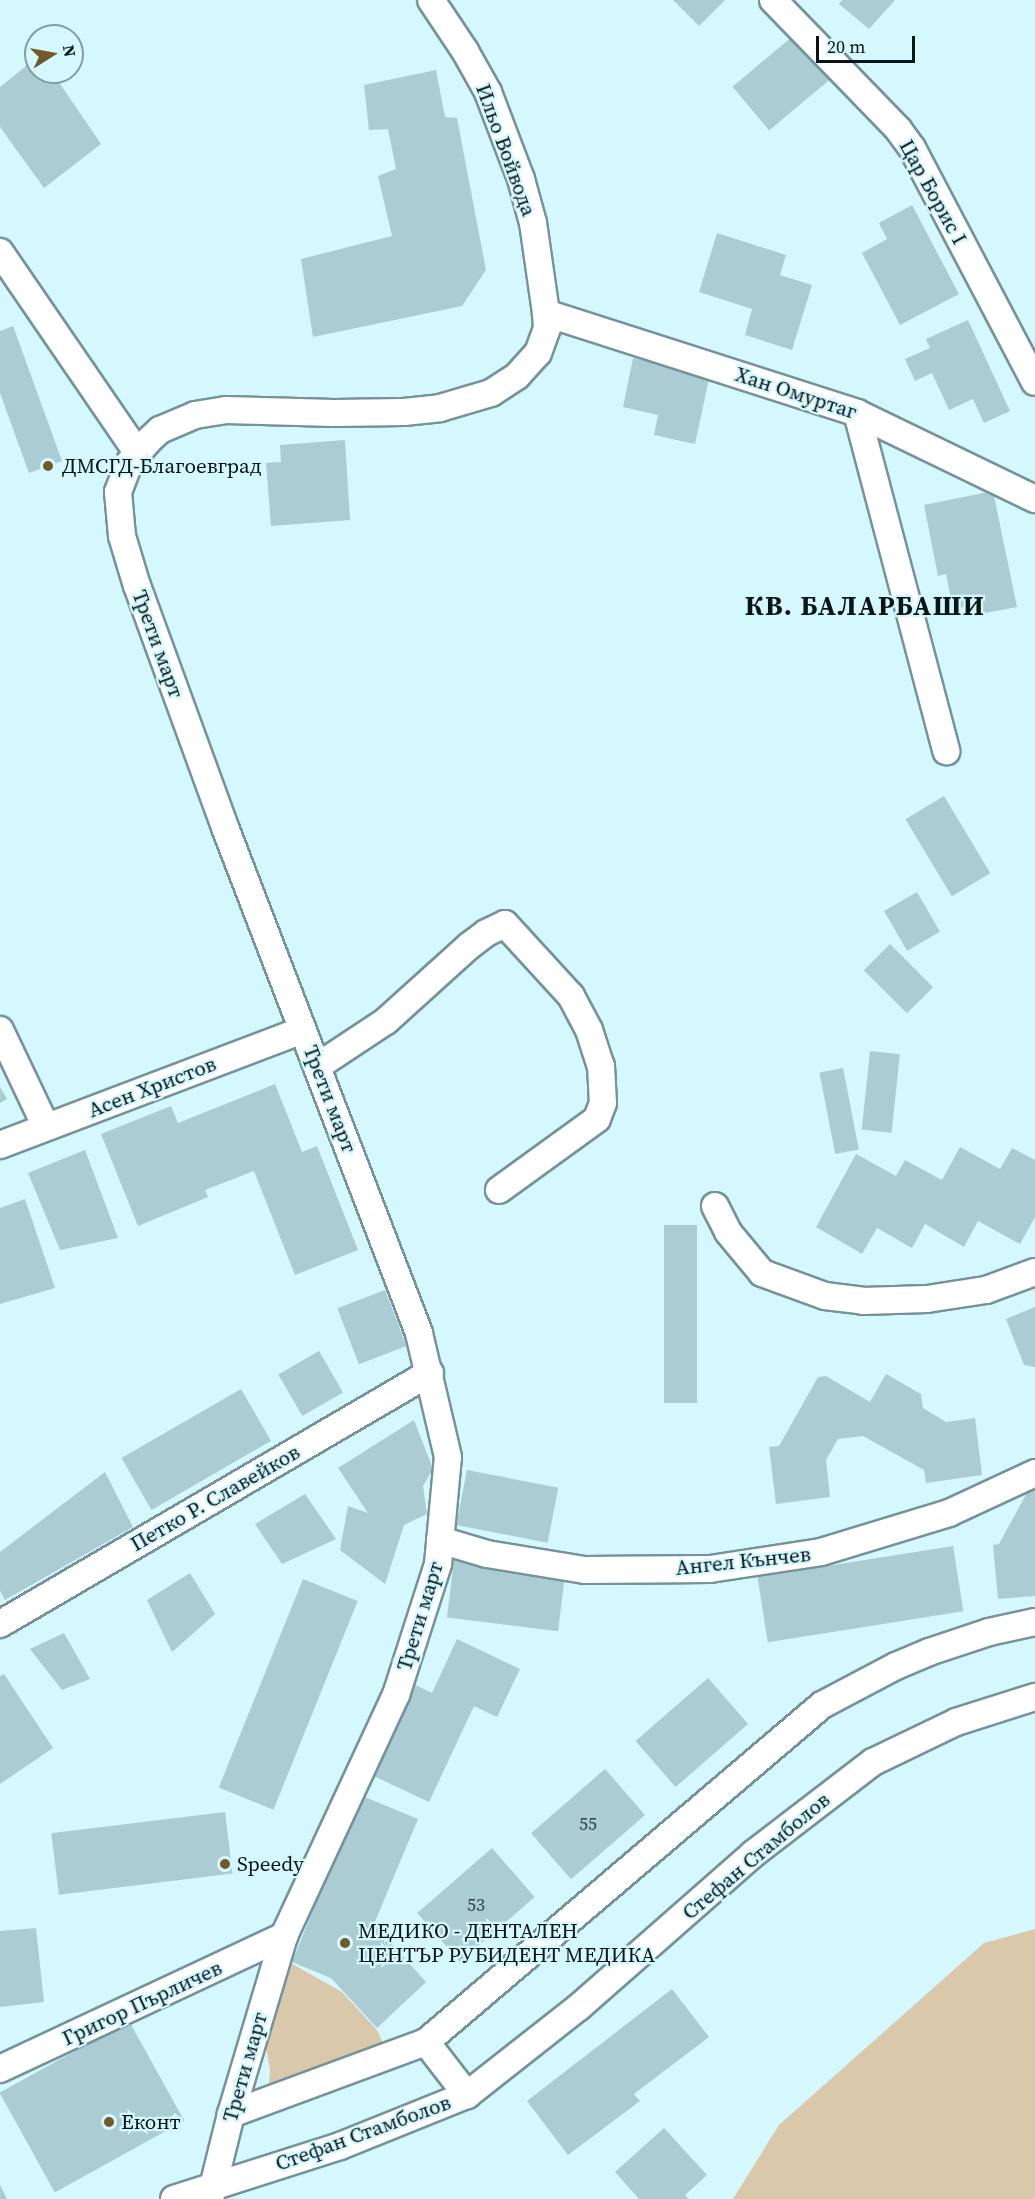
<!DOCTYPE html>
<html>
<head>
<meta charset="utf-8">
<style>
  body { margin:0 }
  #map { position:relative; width:1035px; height:2199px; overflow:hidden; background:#d5f7fe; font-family:"Source Serif 4",serif }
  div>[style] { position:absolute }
  .green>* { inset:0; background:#d9c8a9 }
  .building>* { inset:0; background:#abccd3; transform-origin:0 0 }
  .roads { filter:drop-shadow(2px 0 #74939a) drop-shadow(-2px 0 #74939a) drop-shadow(0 2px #74939a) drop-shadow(0 -2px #74939a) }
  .street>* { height:26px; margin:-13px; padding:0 13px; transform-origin:13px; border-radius:13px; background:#fff }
  .dots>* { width:16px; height:16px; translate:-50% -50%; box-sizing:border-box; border:3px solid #d5f7fe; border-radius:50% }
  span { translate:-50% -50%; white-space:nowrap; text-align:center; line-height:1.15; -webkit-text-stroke:4.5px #d5f7fe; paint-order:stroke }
  .number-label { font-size:18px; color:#324346 }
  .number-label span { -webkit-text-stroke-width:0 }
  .street-label { font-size:21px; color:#091517 }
  .poi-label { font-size:21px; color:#091517 }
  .left { translate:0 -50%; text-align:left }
  .district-label { font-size:27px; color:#091517; font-weight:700; letter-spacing:1.5px }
  .north { position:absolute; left:24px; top:24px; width:60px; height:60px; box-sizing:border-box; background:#d5f7fe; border:2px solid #839da2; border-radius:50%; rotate:79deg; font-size:16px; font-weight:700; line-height:24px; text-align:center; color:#091517 }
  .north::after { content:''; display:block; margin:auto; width:21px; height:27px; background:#715a2a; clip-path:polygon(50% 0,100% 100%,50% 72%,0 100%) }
  .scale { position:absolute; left:816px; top:36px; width:99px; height:27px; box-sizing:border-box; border:3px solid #091517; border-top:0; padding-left:8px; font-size:18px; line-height:21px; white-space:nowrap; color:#091517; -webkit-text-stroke:4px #d5f7fe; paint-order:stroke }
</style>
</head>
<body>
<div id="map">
  <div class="green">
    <div style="clip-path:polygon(1035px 1929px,1035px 2199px,733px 2199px,779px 2125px,984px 1943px)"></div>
    <div style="clip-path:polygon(287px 1961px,342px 1992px,377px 2030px,383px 2043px,269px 2086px,270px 2070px,264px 2036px)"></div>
  </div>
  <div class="building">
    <div style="clip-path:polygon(673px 0,725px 0,699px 26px)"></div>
    <div style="clip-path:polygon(842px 0,895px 0,869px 29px,839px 4px)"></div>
    <div style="left:793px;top:36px;width:57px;height:79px;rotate:50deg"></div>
    <div style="clip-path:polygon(36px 58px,36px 72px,52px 72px,101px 144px,44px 188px,0 127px,0 87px)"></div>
    <div style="clip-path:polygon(436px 70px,445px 117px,457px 118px,486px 270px,462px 306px,313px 337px,301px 259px,392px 236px,378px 176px,396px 169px,388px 129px,369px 130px,364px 85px)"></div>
    <div style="clip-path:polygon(912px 205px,959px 294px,900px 325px,862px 253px,887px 239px,879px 223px)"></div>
    <div style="clip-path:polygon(717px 233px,786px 255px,780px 275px,812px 285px,792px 350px,745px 335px,752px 309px,699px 292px)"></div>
    <div style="clip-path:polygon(968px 320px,1010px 411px,984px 423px,973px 399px,949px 410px,932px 373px,915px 381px,905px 359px,930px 348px,926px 339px)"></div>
    <div style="clip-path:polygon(13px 326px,62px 461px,29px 473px,0 393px,0 331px)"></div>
    <div style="clip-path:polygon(633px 358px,710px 374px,695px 444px,654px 435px,658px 415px,623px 407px)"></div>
    <div style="clip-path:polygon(345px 440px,350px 520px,271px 526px,266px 463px,281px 462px,280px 445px)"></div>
    <div style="clip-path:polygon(993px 491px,1017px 607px,975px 615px,973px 605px,953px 609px,946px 574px,938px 576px,924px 505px)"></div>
    <div style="left:944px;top:796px;width:90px;height:45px;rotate:59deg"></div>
    <div style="left:917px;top:892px;width:46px;height:38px;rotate:60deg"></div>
    <div style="left:890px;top:944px;width:61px;height:37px;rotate:45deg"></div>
    <div style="left:870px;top:1051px;width:30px;height:79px;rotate:6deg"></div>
    <div style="left:843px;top:1068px;width:83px;height:24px;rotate:79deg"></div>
    <div style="clip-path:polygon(275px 1084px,302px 1152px,317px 1146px,358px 1250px,295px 1275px,254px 1171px,205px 1190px,208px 1197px,138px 1226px,101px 1134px,171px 1106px,178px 1123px)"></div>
    <div style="clip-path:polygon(0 1087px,7px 1099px,0 1103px)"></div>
    <div style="clip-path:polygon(960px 1147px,1000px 1169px,1012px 1148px,1035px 1160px,1035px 1217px,1020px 1244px,978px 1221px,964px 1247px,925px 1224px,912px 1248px,877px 1228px,862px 1254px,816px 1227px,856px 1154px,896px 1176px,905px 1160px,942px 1180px)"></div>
    <div style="clip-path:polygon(85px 1150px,118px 1238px,60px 1250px,28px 1173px)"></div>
    <div style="clip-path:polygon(25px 1199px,55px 1288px,0 1304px,0 1208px)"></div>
    <div style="left:664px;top:1225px;width:33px;height:178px"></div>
    <div style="left:385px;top:1290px;width:60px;height:51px;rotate:69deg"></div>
    <div style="clip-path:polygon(1035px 1307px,1035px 1367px,1024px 1365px,1006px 1319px)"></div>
    <div style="left:319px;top:1351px;width:48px;height:47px;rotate:60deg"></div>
    <div style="clip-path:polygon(886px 1374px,921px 1394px,923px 1408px,946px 1422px,975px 1418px,982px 1475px,926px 1483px,924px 1470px,863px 1436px,838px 1439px,826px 1460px,830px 1497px,776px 1504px,769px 1447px,779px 1446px,818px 1377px,826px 1376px,870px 1402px)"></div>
    <div style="left:241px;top:1389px;width:60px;height:138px;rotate:60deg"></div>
    <div style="clip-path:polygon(414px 1420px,433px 1469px,423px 1486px,427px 1514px,404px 1525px,385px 1584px,340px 1550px,348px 1506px,368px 1513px,338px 1468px)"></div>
    <div style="left:467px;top:1470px;width:93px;height:56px;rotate:11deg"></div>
    <div style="clip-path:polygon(105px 1472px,133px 1527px,5px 1600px,0 1591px,0 1552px)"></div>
    <div style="clip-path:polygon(1035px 1478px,1035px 1596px,998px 1599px,993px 1545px,999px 1544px)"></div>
    <div style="clip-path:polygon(305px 1494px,336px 1539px,282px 1564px,255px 1524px)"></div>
    <div style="left:953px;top:1546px;width:66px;height:198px;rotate:81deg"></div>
    <div style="left:454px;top:1560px;width:112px;height:58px;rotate:7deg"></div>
    <div style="clip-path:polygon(190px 1573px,215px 1614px,172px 1652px,147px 1600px)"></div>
    <div style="left:303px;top:1579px;width:59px;height:225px;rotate:22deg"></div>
    <div style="clip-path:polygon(64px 1633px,90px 1679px,62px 1690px,30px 1649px)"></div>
    <div style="clip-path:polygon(457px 1639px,520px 1669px,497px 1717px,474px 1706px,429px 1802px,363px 1771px,405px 1680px,432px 1693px)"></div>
    <div style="clip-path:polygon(4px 1674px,53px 1748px,0 1784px,0 1676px)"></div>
    <div style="left:708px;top:1678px;width:61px;height:96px;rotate:49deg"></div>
    <div style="left:605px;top:1769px;width:61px;height:98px;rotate:49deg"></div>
    <div style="clip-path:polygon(360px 1795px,418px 1819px,374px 1924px,426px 1982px,377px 2028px,331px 1978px,292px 1962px)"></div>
    <div style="left:225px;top:1812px;width:62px;height:175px;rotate:83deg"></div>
    <div style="left:492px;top:1848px;width:65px;height:99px;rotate:49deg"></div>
    <div style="clip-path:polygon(36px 1928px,44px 2002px,0 2007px,0 1931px)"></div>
    <div style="clip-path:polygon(672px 1989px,709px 2037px,634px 2094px,640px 2101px,568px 2155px,527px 2101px)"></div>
    <div style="left:129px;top:2021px;width:114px;height:148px;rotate:61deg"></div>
    <div style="clip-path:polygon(664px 2128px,707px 2175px,685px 2195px,689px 2199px,639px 2199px,615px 2172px)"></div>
    <div style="clip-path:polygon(0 2185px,7px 2199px,0 2199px)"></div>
  </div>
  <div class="roads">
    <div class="street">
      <div style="left:773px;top:0;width:180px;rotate:45.9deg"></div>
      <div style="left:898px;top:129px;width:24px;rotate:54deg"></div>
      <div style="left:912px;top:148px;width:264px;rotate:62.3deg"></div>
      <div style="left:0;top:252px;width:242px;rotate:55.6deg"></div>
      <div style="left:546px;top:313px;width:327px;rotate:17.8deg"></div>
      <div style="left:857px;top:413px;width:198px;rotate:25.8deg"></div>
      <div style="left:857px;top:413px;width:350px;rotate:75.2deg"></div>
      <div style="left:0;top:1030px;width:107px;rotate:64.6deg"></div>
      <div style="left:318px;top:1066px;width:82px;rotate:-33.5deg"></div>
      <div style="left:386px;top:1021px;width:112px;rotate:-42.1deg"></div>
      <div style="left:469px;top:946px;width:21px;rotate:-37deg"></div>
      <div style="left:486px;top:933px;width:21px;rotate:-25deg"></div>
      <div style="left:505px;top:924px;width:98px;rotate:47.5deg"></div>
      <div style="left:571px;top:996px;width:38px;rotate:62deg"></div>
      <div style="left:589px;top:1030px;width:38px;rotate:72deg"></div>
      <div style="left:601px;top:1066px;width:37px;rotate:87deg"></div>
      <div style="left:603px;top:1103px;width:17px;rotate:111deg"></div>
      <div style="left:597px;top:1119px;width:121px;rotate:144.1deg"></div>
      <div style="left:0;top:1145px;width:324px;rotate:-20.8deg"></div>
      <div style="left:715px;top:1206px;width:29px;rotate:63deg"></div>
      <div style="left:728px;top:1232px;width:53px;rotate:50.3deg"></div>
      <div style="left:762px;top:1273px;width:67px;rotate:20.1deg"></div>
      <div style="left:825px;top:1296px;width:38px;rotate:7deg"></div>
      <div style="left:863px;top:1301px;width:64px;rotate:-1.8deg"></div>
      <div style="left:927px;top:1299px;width:60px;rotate:-8.7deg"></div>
      <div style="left:986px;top:1290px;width:52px;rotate:-20.2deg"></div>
      <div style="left:440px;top:1540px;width:49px;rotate:16.6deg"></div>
      <div style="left:487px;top:1554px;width:99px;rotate:9.3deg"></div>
      <div style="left:585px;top:1570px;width:125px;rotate:-0.5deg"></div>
      <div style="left:710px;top:1569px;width:112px;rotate:-8.7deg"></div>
      <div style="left:821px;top:1552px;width:134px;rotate:-16.9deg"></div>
      <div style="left:949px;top:1513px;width:95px;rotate:-24.9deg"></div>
      <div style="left:0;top:1624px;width:498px;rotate:-30.3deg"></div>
      <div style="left:426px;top:2042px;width:67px;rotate:52.3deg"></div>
      <div style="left:0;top:2069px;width:314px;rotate:-25.1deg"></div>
      <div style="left:231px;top:2114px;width:208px;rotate:-20.3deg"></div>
      <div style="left:426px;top:2042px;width:520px;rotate:-40.4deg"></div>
      <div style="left:822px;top:1705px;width:84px;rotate:-27.8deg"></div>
      <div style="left:896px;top:1666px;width:36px;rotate:-23deg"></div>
      <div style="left:929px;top:1652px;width:63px;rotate:-18.4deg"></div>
      <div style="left:989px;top:1632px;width:47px;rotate:-12.3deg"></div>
      <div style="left:174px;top:2199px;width:174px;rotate:-17.7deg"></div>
      <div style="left:340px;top:2146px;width:137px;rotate:-21.9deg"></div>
      <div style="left:467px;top:2095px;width:142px;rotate:-38.2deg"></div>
      <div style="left:579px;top:2007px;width:232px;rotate:-41.3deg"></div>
      <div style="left:753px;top:1854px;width:151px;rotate:-37.5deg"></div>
      <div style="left:873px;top:1762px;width:92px;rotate:-25.7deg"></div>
      <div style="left:956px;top:1722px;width:83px;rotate:-17.6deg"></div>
      <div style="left:210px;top:2199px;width:88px;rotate:-76.1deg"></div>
      <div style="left:231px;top:2114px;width:186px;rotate:-73.4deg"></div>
      <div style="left:284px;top:1936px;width:266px;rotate:-65.1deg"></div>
      <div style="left:396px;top:1695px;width:138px;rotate:-72.2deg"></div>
      <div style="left:438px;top:1564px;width:107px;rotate:-84.7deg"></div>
      <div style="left:448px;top:1457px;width:127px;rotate:-103.2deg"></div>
      <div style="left:419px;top:1333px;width:539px;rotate:-110.99deg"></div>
      <div style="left:226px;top:830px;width:260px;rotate:-110deg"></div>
      <div style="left:137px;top:586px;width:52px;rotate:-106.7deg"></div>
      <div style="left:122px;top:536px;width:44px;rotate:-95.2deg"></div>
      <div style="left:118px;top:492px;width:31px;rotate:-69deg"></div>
      <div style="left:129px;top:463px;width:28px;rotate:-49deg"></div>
      <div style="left:147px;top:442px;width:18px;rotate:-43deg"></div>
      <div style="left:160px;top:430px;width:38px;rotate:-23deg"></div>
      <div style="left:195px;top:415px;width:31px;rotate:-9deg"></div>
      <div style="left:226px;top:410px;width:108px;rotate:1.6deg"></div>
      <div style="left:334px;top:413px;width:70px;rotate:-0.8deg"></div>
      <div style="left:404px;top:412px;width:36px;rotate:-6deg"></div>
      <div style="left:440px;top:408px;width:53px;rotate:-16.4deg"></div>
      <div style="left:491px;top:393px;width:31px;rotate:-33deg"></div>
      <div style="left:517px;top:376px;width:31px;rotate:-48deg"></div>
      <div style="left:538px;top:353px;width:27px;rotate:-70deg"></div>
      <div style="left:547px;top:328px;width:15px;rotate:-94deg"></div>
      <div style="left:546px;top:313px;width:91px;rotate:-98.2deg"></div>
      <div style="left:533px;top:223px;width:46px;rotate:-105.3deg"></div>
      <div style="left:521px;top:179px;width:93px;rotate:-110.8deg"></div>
      <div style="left:488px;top:92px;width:47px;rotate:-119.3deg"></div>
      <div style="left:465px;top:51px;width:61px;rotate:-123.7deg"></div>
    </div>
  </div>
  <div class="dots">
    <div style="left:48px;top:466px;background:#715a2a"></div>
    <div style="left:225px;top:1864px;background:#715a2a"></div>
    <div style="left:345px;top:1943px;background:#715a2a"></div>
    <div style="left:109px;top:2122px;background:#715a2a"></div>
  </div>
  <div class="number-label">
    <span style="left:588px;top:1824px">55</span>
    <span style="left:476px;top:1905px">53</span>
  </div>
  <div class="street-label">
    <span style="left:506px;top:150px;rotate:70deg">Ильо Войвода</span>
    <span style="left:933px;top:192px;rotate:61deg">Цар Борис I</span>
    <span style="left:796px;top:393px;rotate:18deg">Хан Омуртаг</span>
    <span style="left:158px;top:644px;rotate:70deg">Трети март</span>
    <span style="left:152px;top:1087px;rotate:-21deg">Асен Христов</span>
    <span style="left:330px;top:1099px;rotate:69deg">Трети март</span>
    <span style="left:215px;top:1498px;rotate:-30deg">Петко Р. Славейков</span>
    <span style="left:743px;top:1561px;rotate:-6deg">Ангел Кънчев</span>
    <span style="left:420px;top:1616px;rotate:-73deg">Трети март</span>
    <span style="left:756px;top:1856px;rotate:-40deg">Стефан Стамболов</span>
    <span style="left:142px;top:2003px;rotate:-25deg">Григор Пърличев</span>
    <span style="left:245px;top:2067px;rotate:-74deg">Трети март</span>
    <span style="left:363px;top:2133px;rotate:-20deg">Стефан Стамболов</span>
  </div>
  <div class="poi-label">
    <span class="left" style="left:62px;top:466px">ДМСГД-Благоевград</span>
    <span class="left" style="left:237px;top:1864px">Speedy</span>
    <span class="left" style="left:358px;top:1943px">МЕДИКО - ДЕНТАЛЕН<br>ЦЕНТЪР РУБИДЕНТ МЕДИКА</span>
    <span class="left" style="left:121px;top:2122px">Еконт</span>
  </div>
  <div class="district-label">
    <span style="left:865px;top:606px">КВ. БАЛАРБАШИ</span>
  </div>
  <div class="north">N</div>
  <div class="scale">20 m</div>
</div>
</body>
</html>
